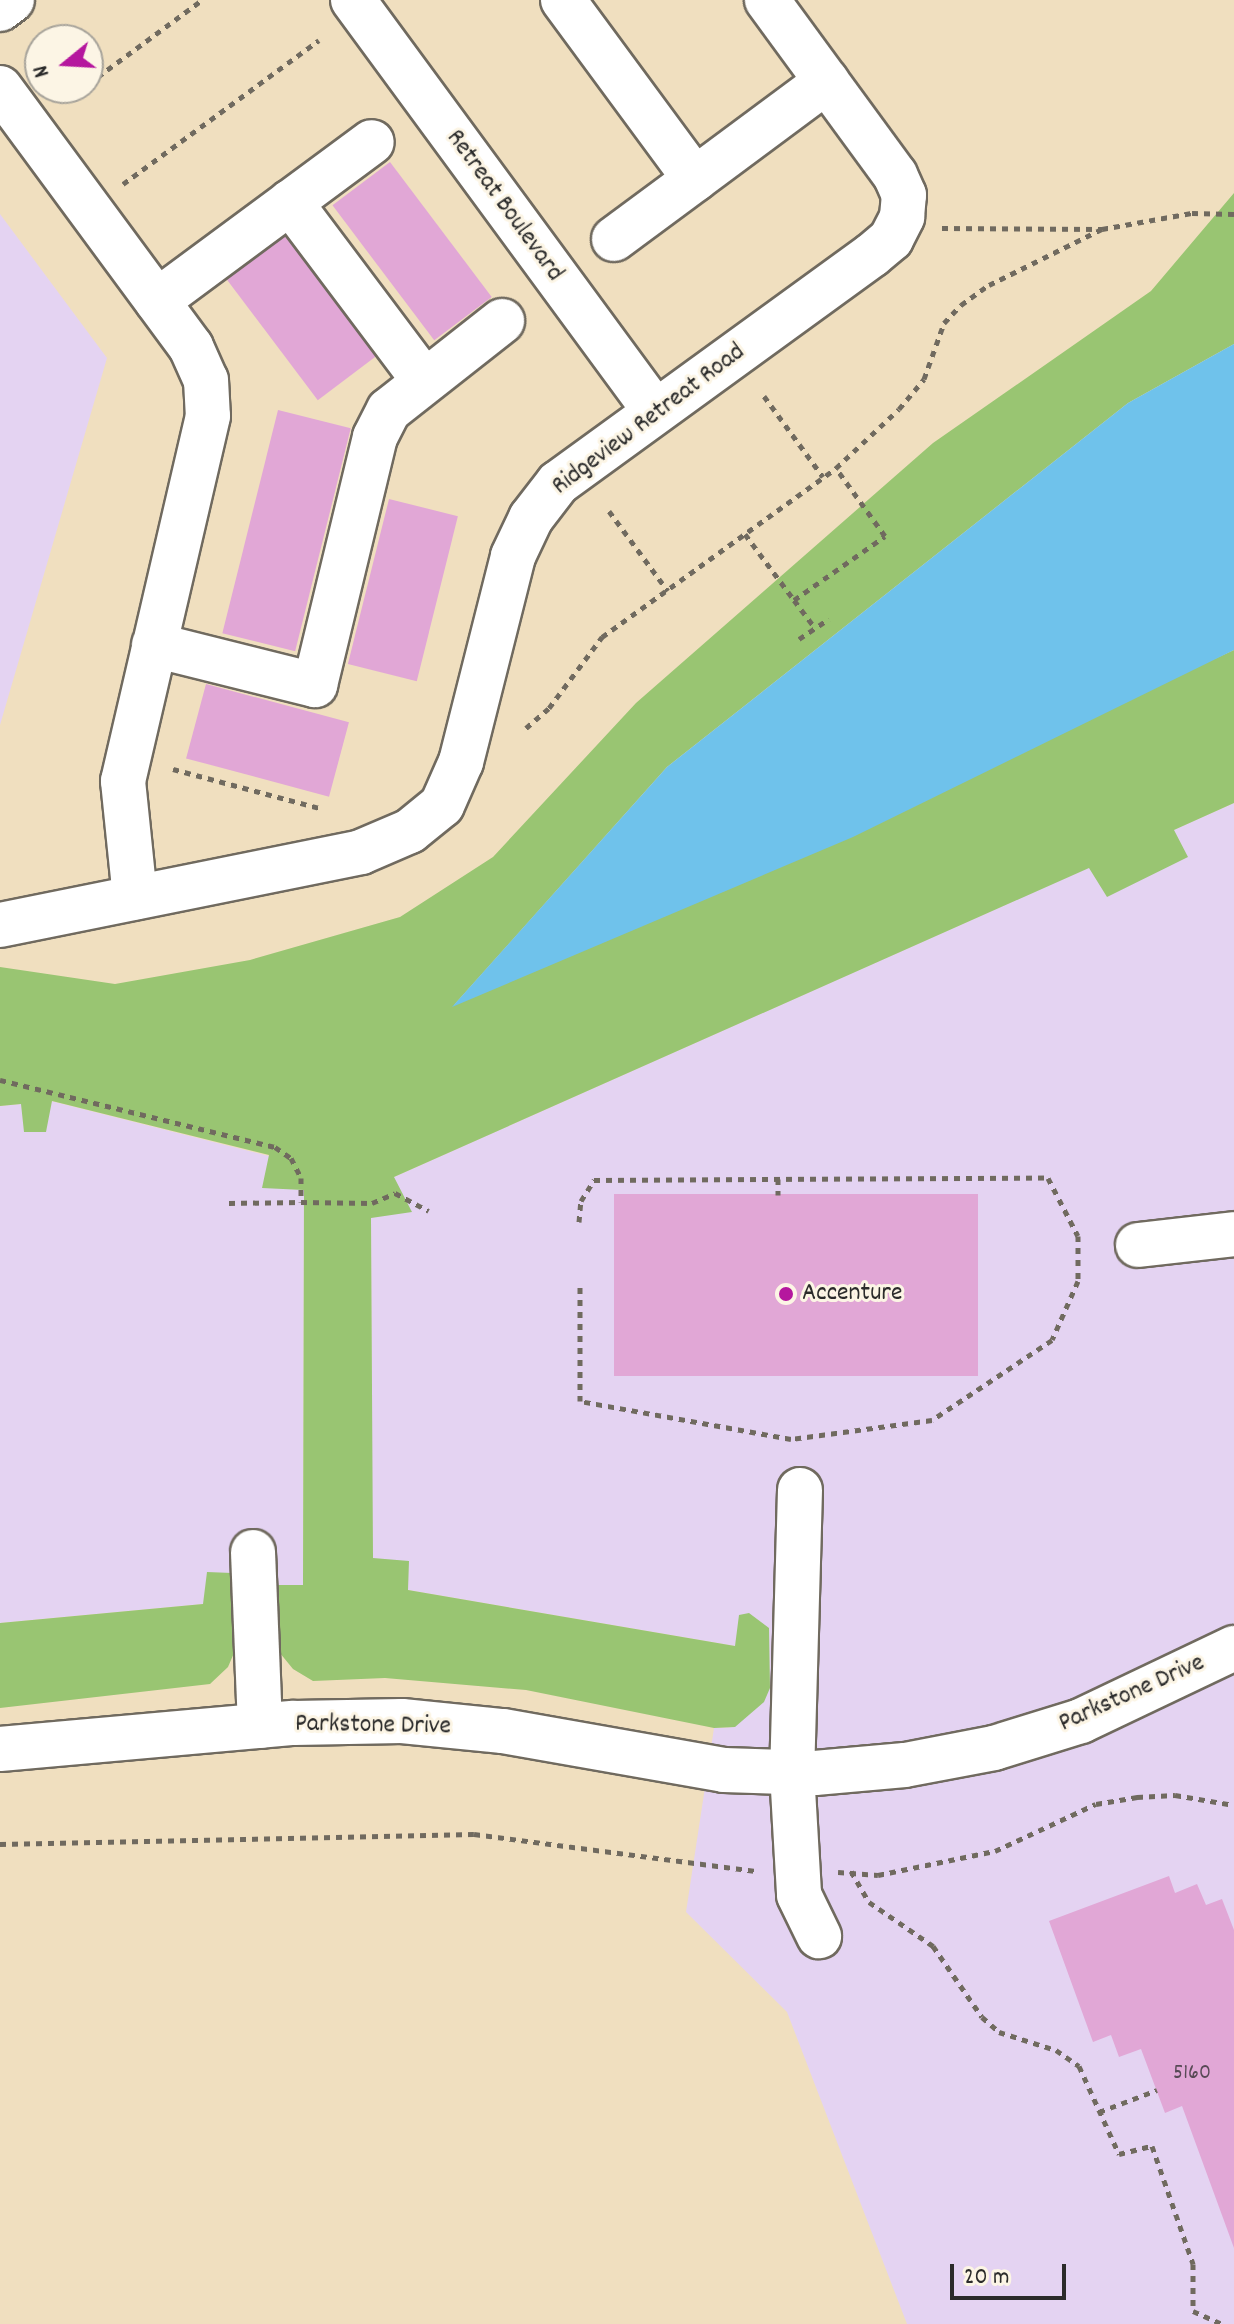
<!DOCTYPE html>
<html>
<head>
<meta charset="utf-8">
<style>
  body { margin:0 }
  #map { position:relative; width:1234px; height:2324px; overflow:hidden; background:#f0dfbf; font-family:Dekko,sans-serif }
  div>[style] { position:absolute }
  .built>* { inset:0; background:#e4d3f2 }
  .green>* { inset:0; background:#99c572 }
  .water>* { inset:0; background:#6fc2eb }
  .building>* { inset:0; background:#e1a7d6; transform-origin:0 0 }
  .path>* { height:5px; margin-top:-2.5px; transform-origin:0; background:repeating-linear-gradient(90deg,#706a5f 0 6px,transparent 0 12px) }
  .roads { filter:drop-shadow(2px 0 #706a5f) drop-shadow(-2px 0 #706a5f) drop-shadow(0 2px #706a5f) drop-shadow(0 -2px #706a5f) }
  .minor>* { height:44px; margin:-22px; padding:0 22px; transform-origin:22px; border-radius:22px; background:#fff }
  .dots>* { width:22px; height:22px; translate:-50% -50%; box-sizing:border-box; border:4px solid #fcf5e5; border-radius:50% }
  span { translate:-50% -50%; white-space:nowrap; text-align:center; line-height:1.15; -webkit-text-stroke:6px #fcf5e5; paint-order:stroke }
  .number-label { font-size:22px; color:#584a56 }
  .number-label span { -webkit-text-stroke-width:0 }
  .street-label { font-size:26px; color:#2b2b2b }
  .poi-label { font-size:26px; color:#2b2b2b }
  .left { translate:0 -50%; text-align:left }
  .north { position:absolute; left:24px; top:24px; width:80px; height:80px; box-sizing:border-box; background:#fcf5e5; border:2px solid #a8a49b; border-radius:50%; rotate:252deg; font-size:22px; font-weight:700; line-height:32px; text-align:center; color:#2b2b2b }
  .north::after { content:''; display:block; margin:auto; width:28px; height:36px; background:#b5179e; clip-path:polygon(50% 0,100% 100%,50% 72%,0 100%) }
  .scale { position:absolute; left:950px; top:2264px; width:116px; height:36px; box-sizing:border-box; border:4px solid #2b2b2b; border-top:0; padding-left:10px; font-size:24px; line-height:28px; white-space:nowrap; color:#2b2b2b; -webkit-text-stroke:6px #fcf5e5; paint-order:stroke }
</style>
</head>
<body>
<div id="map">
  <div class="built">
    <div style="clip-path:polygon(0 214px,107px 358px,0 725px)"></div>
    <div style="clip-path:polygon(1234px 803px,1234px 2324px,907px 2324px,787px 2012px,686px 1912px,714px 1728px,735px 1727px,735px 1646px,408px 1590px,372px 1558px,371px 1217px,394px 1177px)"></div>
    <div style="clip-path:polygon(51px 1101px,269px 1156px,304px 1190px,303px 1585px,204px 1604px,0 1623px,0 1106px)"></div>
  </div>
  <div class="green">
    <div style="clip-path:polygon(1234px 193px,1234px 344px,1128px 403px,667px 767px,454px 1005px,1234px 650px,1234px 803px,1174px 830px,1188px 857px,1107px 897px,1089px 868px,394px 1177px,412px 1212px,371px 1218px,373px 1558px,409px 1561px,408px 1590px,735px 1646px,739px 1615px,749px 1613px,769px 1628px,770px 1688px,764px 1702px,735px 1727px,714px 1728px,526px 1690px,385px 1678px,313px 1681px,293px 1669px,275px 1647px,273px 1585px,303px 1585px,304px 1190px,262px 1188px,269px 1155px,52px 1101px,46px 1132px,24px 1132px,21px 1104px,0 1106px,0 967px,115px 984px,250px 960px,400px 917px,493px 857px,636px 703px,933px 443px,1151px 291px)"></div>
    <div style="clip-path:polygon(207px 1572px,232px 1573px,234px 1653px,228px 1667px,210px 1684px,0 1708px,0 1623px,203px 1604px)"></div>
  </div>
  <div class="water">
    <div style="clip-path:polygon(1234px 344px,1234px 650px,853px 837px,452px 1007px,667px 767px,1128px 403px)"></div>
  </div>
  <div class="building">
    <div style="left:390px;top:162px;width:169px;height:72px;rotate:53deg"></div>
    <div style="left:289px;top:229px;width:154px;height:80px;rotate:53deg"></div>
    <div style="left:278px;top:410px;width:75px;height:230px;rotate:14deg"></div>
    <div style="left:389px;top:499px;width:71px;height:170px;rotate:14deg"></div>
    <div style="left:206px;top:684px;width:148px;height:77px;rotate:15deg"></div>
    <div style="left:978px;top:1194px;width:182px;height:364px;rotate:90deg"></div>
    <div style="clip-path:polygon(1169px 1876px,1175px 1893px,1197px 1884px,1206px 1905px,1222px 1899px,1234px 1930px,1234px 2248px,1182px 2106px,1165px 2113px,1141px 2049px,1119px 2057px,1111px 2035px,1093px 2042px,1049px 1921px)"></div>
  </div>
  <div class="path">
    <div style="left:88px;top:84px;width:142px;rotate:-36.4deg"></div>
    <div style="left:70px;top:97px;width:15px;rotate:-37deg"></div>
    <div style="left:123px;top:184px;width:243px;rotate:-36.3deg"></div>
    <div style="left:942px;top:228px;width:160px;rotate:0.4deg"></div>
    <div style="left:1102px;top:229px;width:91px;rotate:-10.1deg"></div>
    <div style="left:1192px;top:213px;width:42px;rotate:1.4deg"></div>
    <div style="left:764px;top:396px;width:100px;rotate:53.9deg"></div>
    <div style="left:609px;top:511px;width:99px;rotate:53.6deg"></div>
    <div style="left:745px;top:534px;width:82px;rotate:53.4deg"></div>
    <div style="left:794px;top:600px;width:111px;rotate:-35.1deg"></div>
    <div style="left:885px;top:536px;width:84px;rotate:-125.8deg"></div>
    <div style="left:794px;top:600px;width:35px;rotate:53deg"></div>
    <div style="left:799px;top:639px;width:36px;rotate:-34deg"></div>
    <div style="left:526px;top:728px;width:30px;rotate:-41deg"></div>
    <div style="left:549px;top:708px;width:89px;rotate:-53.3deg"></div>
    <div style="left:602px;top:637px;width:289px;rotate:-35.8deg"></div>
    <div style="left:836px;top:468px;width:86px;rotate:-43.1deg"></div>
    <div style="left:899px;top:409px;width:39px;rotate:-50deg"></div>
    <div style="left:924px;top:379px;width:59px;rotate:-70.3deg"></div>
    <div style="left:944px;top:323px;width:25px;rotate:-47deg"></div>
    <div style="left:961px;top:305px;width:34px;rotate:-36deg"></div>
    <div style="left:989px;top:285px;width:126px;rotate:-26.4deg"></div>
    <div style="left:173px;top:769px;width:152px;rotate:14.9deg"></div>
    <div style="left:0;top:1080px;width:283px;rotate:13.7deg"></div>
    <div style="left:275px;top:1147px;width:19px;rotate:35deg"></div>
    <div style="left:291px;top:1158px;width:22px;rotate:63deg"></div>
    <div style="left:301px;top:1178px;width:24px;rotate:90deg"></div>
    <div style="left:301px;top:1202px;width:71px;rotate:0.8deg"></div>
    <div style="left:372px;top:1203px;width:25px;rotate:-23deg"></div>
    <div style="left:395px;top:1193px;width:38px;rotate:28deg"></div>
    <div style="left:778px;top:1179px;width:16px;rotate:90deg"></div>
    <div style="left:229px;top:1203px;width:72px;rotate:-0.8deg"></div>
    <div style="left:579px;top:1222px;width:21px;rotate:-85deg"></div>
    <div style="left:581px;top:1201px;width:25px;rotate:-58deg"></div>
    <div style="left:594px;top:1180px;width:454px;rotate:-0.3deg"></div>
    <div style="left:1048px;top:1178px;width:65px;rotate:62.7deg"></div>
    <div style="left:1078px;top:1236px;width:45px;rotate:90deg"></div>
    <div style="left:1078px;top:1281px;width:64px;rotate:113.8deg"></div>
    <div style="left:1052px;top:1340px;width:144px;rotate:146.3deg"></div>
    <div style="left:932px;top:1420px;width:142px;rotate:172.3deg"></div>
    <div style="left:791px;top:1439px;width:214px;rotate:-169.8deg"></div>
    <div style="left:580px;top:1401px;width:116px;rotate:-90deg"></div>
    <div style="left:0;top:1844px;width:474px;rotate:-1.2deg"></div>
    <div style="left:474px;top:1834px;width:284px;rotate:7.5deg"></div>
    <div style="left:851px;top:1871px;width:36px;rotate:60deg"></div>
    <div style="left:869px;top:1902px;width:78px;rotate:34.5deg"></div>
    <div style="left:933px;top:1946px;width:86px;rotate:55.4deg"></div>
    <div style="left:982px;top:2017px;width:23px;rotate:41deg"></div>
    <div style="left:999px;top:2032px;width:60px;rotate:17.5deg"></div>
    <div style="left:1056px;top:2050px;width:28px;rotate:35deg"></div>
    <div style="left:1079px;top:2066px;width:97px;rotate:65.6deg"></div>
    <div style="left:1119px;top:2154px;width:34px;rotate:-14deg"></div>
    <div style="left:1152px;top:2146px;width:125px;rotate:70.8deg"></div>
    <div style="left:1193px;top:2264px;width:47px;rotate:90deg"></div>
    <div style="left:1193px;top:2311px;width:32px;rotate:24deg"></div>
    <div style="left:838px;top:1872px;width:40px;rotate:4.3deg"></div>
    <div style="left:878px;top:1875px;width:119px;rotate:-11.6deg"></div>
    <div style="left:995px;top:1851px;width:111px;rotate:-25deg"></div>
    <div style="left:1096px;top:1804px;width:42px;rotate:-9.7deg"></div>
    <div style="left:1137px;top:1797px;width:38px;rotate:-3deg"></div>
    <div style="left:1175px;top:1795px;width:60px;rotate:9.6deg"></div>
    <div style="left:1099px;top:2112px;width:62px;rotate:-20.8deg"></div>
  </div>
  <div class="roads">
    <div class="minor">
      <div style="left:353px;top:0;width:510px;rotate:53.69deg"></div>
      <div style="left:563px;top:0;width:222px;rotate:53.6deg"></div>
      <div style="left:695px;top:179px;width:164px;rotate:-36.6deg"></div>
      <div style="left:0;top:9px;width:15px;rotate:-37deg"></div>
      <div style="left:0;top:88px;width:322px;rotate:53.6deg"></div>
      <div style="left:191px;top:347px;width:36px;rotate:66deg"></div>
      <div style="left:206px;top:380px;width:36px;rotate:87deg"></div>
      <div style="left:208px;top:416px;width:375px;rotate:103.1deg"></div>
      <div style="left:123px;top:781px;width:117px;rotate:84.1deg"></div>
      <div style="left:290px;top:202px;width:221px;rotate:53.1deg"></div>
      <div style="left:614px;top:239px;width:101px;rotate:-36.5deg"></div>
      <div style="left:157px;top:301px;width:267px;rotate:-36.5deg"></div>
      <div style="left:154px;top:645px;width:166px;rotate:14deg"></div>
      <div style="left:315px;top:685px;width:255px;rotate:-76.4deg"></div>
      <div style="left:375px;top:437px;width:30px;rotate:-63deg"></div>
      <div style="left:389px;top:410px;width:144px;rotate:-38.2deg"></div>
      <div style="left:0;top:925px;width:368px;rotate:-11.4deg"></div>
      <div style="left:361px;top:852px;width:53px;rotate:-23.2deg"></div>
      <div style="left:410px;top:831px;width:41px;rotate:-39.1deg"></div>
      <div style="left:442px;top:805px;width:47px;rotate:-66.2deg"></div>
      <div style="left:461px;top:762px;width:212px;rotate:-75.8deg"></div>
      <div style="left:513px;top:556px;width:42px;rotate:-64.7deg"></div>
      <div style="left:531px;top:518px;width:44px;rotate:-52.4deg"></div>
      <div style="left:558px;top:483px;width:388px;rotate:-36deg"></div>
      <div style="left:872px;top:255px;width:25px;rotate:-40deg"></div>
      <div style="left:891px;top:239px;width:25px;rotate:-63deg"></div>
      <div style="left:902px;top:217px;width:22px;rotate:-85deg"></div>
      <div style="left:904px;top:195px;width:22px;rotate:-114deg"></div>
      <div style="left:895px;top:175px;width:217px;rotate:-126.2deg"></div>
      <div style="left:1138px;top:1245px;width:97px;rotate:-6.5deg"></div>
      <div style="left:800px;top:1490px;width:282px;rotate:91.6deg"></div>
      <div style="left:792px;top:1772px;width:123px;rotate:86.7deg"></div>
      <div style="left:799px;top:1895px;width:46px;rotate:64deg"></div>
      <div style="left:253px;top:1552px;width:174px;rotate:87.7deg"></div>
      <div style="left:0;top:1749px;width:295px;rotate:-5.1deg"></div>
      <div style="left:294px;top:1723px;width:108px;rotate:-1.1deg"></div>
      <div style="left:402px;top:1721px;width:101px;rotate:5.7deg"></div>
      <div style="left:503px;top:1731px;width:224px;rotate:10deg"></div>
      <div style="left:724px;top:1770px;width:91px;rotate:1.9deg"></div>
      <div style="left:815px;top:1773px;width:90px;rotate:-5.1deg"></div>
      <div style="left:905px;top:1765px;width:91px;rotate:-10.8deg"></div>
      <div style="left:994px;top:1748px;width:91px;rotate:-17.2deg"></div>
      <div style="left:1081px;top:1721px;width:170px;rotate:-25.5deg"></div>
    </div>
  </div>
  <div class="dots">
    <div style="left:786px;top:1294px;background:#b5179e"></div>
  </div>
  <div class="number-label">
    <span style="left:1192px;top:2074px">5160</span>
  </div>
  <div class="street-label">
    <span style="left:504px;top:206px;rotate:54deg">Retreat Boulevard</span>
    <span style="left:649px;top:420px;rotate:-37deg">Ridgeview Retreat Road</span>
    <span style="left:1132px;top:1694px;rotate:-24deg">Parkstone Drive</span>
    <span style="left:373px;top:1726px;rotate:1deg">Parkstone Drive</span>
  </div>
  <div class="poi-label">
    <span class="left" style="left:802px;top:1294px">Accenture</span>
  </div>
  <div class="north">N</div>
  <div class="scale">20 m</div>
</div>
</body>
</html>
